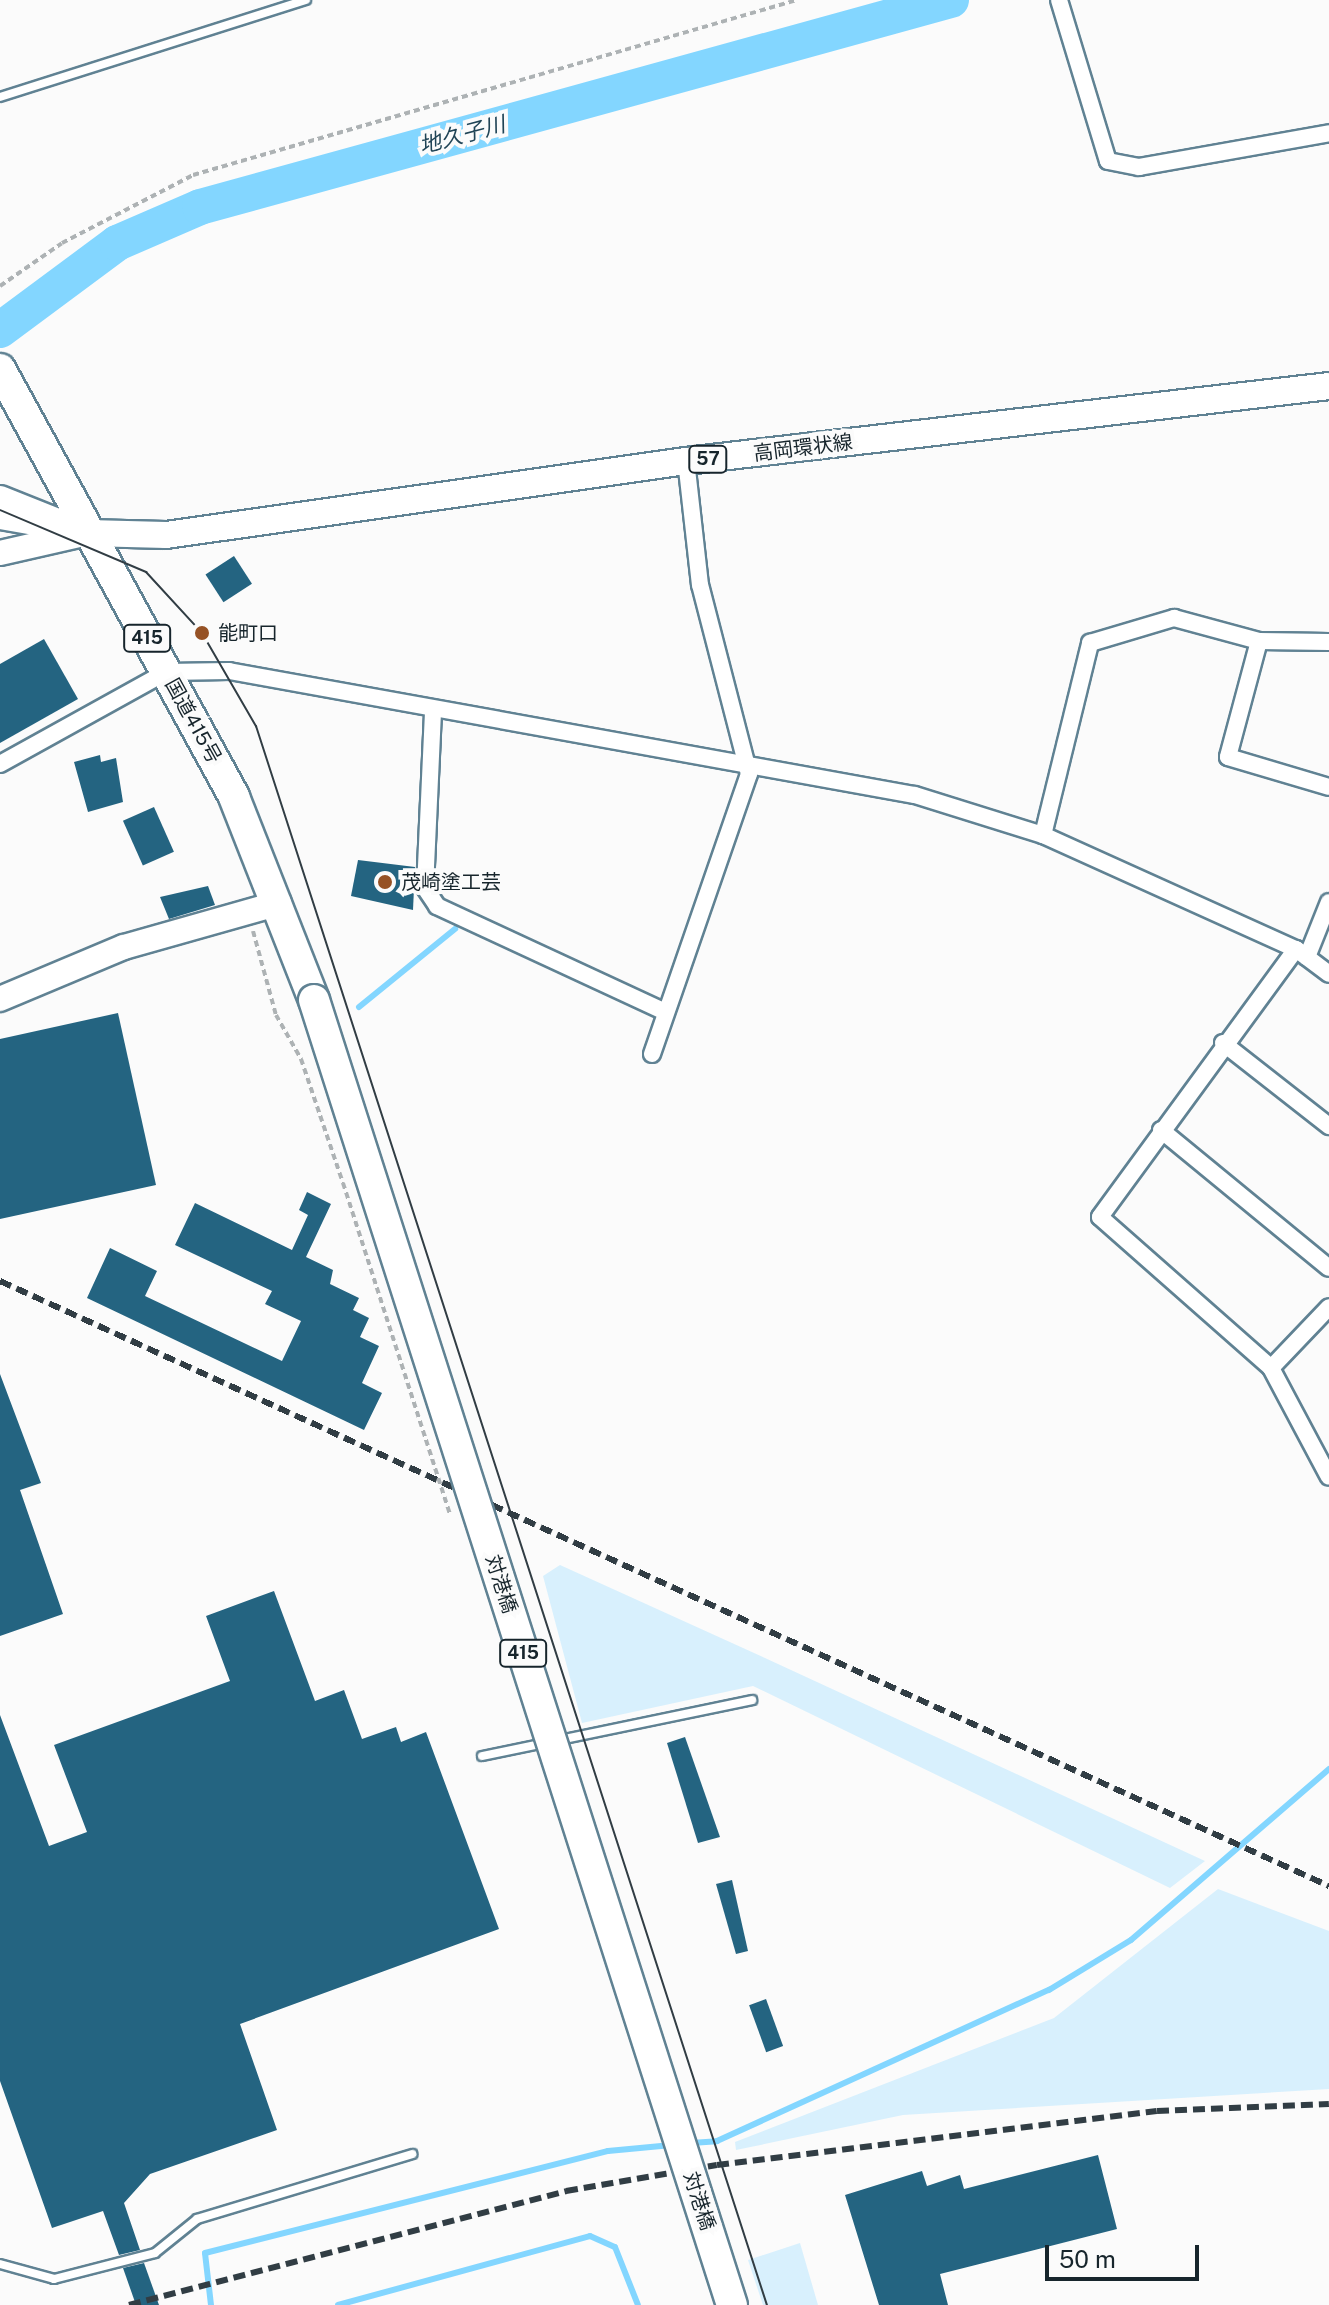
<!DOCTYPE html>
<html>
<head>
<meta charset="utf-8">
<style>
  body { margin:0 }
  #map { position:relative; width:1329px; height:2305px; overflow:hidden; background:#fbfbfb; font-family:"Public Sans","Noto Sans JP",sans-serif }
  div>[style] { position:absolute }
  .green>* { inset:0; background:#d8f0fd }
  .stream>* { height:6px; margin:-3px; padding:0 3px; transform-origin:3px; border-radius:3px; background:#83d6ff }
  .river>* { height:36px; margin:-18px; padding:0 18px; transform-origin:18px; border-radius:18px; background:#83d6ff }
  .building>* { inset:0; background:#246481; transform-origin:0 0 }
  .path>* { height:4px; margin-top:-2px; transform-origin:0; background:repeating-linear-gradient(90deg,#adb2b4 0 6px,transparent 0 10px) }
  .roads { filter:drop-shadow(2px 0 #608293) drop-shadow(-2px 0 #608293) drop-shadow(0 2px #608293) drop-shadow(0 -2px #608293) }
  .lane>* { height:8px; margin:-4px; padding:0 4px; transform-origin:4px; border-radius:4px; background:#fff }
  .street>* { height:16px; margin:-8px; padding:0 8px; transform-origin:8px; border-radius:8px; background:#fff }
  .secondary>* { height:24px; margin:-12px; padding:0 12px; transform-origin:12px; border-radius:12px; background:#fff }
  .primary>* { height:26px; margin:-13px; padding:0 13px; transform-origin:13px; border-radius:13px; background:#fff }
  .highway>* { height:30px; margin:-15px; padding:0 15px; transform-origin:15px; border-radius:15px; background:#fff }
  .tram>* { height:2px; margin:-1px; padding:0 1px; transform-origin:1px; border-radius:1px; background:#313d44 }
  .rail>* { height:6px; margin-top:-3px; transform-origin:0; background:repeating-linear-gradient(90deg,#313d44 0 12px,transparent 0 18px) }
  .path-bridge>* { height:4px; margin-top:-2px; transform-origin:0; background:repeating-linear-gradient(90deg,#adb2b4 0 6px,transparent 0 10px) }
  .bridges { filter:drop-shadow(2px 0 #608293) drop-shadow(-2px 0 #608293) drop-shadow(0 2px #608293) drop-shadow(0 -2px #608293) }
  .highway-bridge>* { height:30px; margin:-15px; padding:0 15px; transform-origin:15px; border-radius:15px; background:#fff }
  .dots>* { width:22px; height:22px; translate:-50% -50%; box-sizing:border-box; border:4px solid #fbfbfb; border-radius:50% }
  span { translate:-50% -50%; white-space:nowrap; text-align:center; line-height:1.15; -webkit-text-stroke:8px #fbfbfb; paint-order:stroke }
  .shield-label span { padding:2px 6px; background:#fbfbfb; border:2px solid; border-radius:6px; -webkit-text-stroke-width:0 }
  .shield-label { font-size:18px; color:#17252c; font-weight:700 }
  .street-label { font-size:20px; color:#17252c }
  .poi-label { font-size:20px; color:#17252c }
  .left { translate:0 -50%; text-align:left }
  .water-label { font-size:22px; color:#204456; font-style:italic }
  .scale { position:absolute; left:1045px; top:2245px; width:154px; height:36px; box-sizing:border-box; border:4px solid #17252c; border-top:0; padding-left:10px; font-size:24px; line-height:28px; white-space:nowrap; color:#17252c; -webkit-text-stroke:6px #fbfbfb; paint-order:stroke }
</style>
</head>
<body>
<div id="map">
  <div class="green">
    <div style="clip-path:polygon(560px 1565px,765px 1658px,1205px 1861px,1170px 1888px,753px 1686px,582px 1723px,543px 1576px)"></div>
    <div style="clip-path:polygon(1218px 1889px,1329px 1931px,1329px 2089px,903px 2115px,736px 2150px,735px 2142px,1054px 2018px)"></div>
    <div style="clip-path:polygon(800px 2243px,818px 2305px,763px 2305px,748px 2260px)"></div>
  </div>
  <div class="stream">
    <div style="left:359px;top:1007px;width:124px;rotate:-39.1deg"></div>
    <div style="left:691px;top:2143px;width:26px;rotate:-4deg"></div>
    <div style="left:717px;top:2141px;width:365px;rotate:-24.5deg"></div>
    <div style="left:1049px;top:1990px;width:96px;rotate:-31.4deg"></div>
    <div style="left:1131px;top:1940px;width:262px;rotate:-40.8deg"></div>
    <div style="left:211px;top:2305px;width:52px;rotate:-96.6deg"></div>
    <div style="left:205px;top:2253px;width:416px;rotate:-14.2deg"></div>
    <div style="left:608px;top:2151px;width:64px;rotate:-5.4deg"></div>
    <div style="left:338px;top:2305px;width:261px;rotate:-15.3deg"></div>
    <div style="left:590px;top:2236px;width:27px;rotate:24deg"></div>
    <div style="left:615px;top:2247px;width:62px;rotate:68.4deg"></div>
  </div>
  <div class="river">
    <div style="left:0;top:330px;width:146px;rotate:-36.6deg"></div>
    <div style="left:117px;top:243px;width:90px;rotate:-23.4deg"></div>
    <div style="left:200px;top:207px;width:779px;rotate:-15.41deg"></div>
  </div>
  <div class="building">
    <div style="left:234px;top:556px;width:33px;height:34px;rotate:57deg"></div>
    <div style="clip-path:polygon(44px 639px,78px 699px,0 743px,0 664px)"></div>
    <div style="clip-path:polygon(100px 755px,101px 762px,116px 758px,123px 802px,88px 812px,74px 762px)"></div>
    <div style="left:154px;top:807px;width:49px;height:34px;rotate:66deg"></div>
    <div style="clip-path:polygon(358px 860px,415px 867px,413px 910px,351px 896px)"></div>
    <div style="clip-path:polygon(208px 886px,215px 905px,169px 919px,160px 897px)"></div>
    <div style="clip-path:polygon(118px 1013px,156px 1185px,0 1219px,0 1039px)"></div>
    <div style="clip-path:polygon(307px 1192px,331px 1204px,306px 1257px,333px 1270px,330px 1284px,359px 1298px,353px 1310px,369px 1318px,360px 1337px,379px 1346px,362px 1383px,382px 1393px,364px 1430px,87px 1298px,110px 1248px,157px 1271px,145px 1296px,282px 1361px,301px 1321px,265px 1304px,272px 1291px,175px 1245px,195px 1203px,292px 1250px,308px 1215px,299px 1210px)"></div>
    <div style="clip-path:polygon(0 1374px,41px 1483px,20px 1490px,63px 1614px,0 1636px)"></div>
    <div style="clip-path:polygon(274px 1591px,315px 1701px,344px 1690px,362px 1739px,396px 1727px,401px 1742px,426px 1732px,499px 1929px,240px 2024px,277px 2130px,150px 2174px,124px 2203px,140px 2250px,119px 2255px,103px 2211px,52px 2228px,0 2081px,0 1715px,49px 1846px,87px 1832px,54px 1745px,230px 1681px,206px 1616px)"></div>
    <div style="clip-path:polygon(685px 1737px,720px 1837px,698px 1843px,667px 1743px)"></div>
    <div style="clip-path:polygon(732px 1880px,748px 1951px,736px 1954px,716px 1884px)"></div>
    <div style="left:766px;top:1999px;width:50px;height:18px;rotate:70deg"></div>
    <div style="clip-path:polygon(1098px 2155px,1117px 2229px,940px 2274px,948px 2305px,879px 2305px,845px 2195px,922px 2171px,927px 2186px,960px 2175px,964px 2189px)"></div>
    <div style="clip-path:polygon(144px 2263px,159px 2305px,136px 2305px,123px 2268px)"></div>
  </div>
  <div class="path">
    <div style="left:0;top:286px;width:75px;rotate:-34.7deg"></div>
    <div style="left:62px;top:243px;width:148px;rotate:-27.4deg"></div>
    <div style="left:193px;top:175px;width:629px;rotate:-16.16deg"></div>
    <div style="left:253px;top:931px;width:87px;rotate:74.7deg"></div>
    <div style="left:276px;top:1015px;width:51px;rotate:60.4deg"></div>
    <div style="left:301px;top:1059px;width:131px;rotate:71.3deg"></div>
  </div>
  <div class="roads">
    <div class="lane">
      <div style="left:0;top:97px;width:321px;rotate:-17.6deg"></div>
      <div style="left:482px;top:1756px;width:276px;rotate:-11.7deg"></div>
      <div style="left:0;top:2264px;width:56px;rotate:15.5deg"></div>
      <div style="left:54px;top:2279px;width:104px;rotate:-14.4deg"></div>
      <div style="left:155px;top:2253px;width:54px;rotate:-39deg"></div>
      <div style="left:197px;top:2219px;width:225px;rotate:-16.8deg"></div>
    </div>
    <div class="street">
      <div style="left:1059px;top:0;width:168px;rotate:73.1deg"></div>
      <div style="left:1108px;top:161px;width:32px;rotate:11deg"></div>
      <div style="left:1139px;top:167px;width:193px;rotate:-10.1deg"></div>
      <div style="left:1259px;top:641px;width:120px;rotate:105deg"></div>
      <div style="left:1228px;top:757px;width:105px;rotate:16.5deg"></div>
      <div style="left:433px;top:712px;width:176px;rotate:92.6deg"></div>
      <div style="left:425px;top:888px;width:22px;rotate:56deg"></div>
      <div style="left:437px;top:906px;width:251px;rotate:24.9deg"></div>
      <div style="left:0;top:764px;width:190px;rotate:-29deg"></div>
      <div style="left:166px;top:672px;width:63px;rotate:-0.9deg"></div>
      <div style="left:229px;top:671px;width:697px;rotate:10.25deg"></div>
      <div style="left:915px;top:795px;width:134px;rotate:17.4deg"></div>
      <div style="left:1043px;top:835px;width:277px;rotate:24.3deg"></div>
      <div style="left:1296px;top:949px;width:41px;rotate:37.1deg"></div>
      <div style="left:1043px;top:835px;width:198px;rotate:-76.2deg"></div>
      <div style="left:1090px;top:643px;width:88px;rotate:-16.6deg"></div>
      <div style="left:1174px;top:618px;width:88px;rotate:15.1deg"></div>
      <div style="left:1259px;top:641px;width:70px;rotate:0.8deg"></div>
      <div style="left:1296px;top:949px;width:332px;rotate:126.2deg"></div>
      <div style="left:1100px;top:1217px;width:228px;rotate:41.4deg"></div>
      <div style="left:1271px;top:1368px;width:123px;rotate:62deg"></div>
      <div style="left:1307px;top:957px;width:59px;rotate:-68.2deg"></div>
      <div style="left:1223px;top:1043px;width:135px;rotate:38.1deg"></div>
      <div style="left:652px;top:1054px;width:296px;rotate:-70.9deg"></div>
      <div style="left:749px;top:774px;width:195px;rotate:-104.5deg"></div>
      <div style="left:700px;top:585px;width:125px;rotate:-96.4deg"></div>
      <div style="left:1161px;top:1130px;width:217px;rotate:39.4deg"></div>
      <div style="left:1271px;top:1368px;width:84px;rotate:-46.4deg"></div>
    </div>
    <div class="secondary">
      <div style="left:0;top:498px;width:95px;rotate:21.7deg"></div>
      <div style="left:0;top:517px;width:39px;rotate:10deg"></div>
      <div style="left:0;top:553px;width:90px;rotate:-12.8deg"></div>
      <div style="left:0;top:999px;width:134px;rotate:-22.8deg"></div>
      <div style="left:124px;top:947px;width:161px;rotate:-15.8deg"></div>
    </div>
    <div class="primary">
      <div style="left:88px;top:533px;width:78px;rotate:1.5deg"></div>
      <div style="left:166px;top:535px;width:525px;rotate:-8.1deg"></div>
      <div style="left:686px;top:461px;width:647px;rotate:-6.65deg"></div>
    </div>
    <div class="highway">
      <div style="left:0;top:369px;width:488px;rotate:61.3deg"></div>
      <div style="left:234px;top:797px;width:218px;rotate:68.5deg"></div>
    </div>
  </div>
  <div class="tram">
    <div style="left:0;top:510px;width:159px;rotate:23deg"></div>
    <div style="left:146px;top:572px;width:83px;rotate:47.4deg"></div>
    <div style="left:202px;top:633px;width:108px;rotate:59.9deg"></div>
    <div style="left:256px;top:726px;width:1660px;rotate:72.07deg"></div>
  </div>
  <div class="rail">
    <div style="left:0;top:1281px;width:1460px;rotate:24.48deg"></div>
    <div style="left:129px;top:2305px;width:452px;rotate:-14.6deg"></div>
    <div style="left:566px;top:2191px;width:153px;rotate:-9.8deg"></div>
    <div style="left:717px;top:2165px;width:443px;rotate:-7deg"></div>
    <div style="left:1157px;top:2111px;width:172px;rotate:-2.3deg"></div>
  </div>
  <div class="path-bridge">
    <div style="left:343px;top:1183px;width:349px;rotate:72.1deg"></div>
  </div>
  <div class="bridges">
    <div class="highway-bridge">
      <div style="left:314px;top:1000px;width:1370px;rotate:72.24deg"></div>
    </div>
  </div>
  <div class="dots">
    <div style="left:202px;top:633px;background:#965225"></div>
    <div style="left:385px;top:882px;background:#965225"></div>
  </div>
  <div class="shield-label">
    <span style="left:708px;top:459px">57</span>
    <span style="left:147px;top:638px">415</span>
    <span style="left:523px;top:1653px">415</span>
  </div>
  <div class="street-label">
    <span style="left:803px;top:448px;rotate:-7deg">高岡環状線</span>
    <span style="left:193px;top:721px;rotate:61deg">国道415号</span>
    <span style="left:501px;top:1584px;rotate:72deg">対港橋</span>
    <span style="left:699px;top:2201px;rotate:72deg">対港橋</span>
  </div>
  <div class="poi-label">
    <span class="left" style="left:218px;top:633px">能町口</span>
    <span class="left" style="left:401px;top:882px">茂崎塗工芸</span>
  </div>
  <div class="water-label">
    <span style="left:462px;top:135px;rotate:-15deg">地久子川</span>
  </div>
  <div class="scale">50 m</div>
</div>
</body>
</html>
